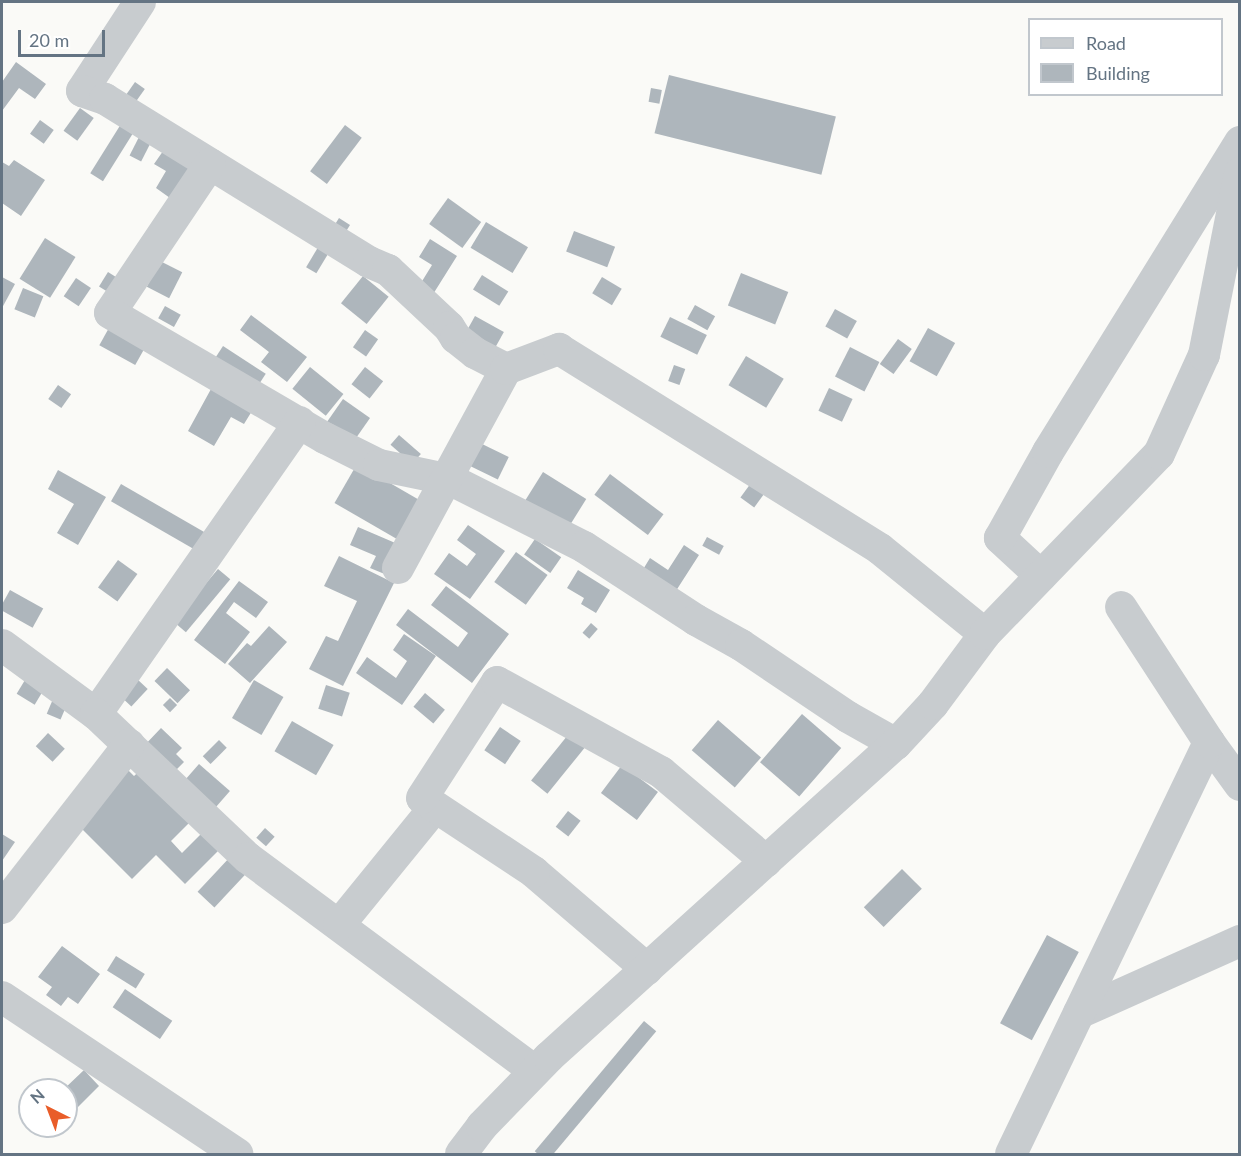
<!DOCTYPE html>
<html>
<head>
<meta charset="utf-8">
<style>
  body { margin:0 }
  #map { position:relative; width:1241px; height:1156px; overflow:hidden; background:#fafaf7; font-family:Lato,sans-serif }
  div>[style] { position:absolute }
  .building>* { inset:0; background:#aeb6bc; transform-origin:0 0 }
  .street>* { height:32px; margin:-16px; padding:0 16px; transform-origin:16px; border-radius:16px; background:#c8cccf }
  span { translate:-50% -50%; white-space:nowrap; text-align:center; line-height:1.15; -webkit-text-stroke:6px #fff; paint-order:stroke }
  .frame { position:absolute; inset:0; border:3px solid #647483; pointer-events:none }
  .legend { position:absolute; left:1028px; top:18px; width:195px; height:78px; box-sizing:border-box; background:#fff; border:2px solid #c1c7cd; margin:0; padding:8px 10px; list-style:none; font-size:18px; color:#647483 }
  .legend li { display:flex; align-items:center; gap:12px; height:30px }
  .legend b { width:30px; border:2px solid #c1c7cd }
  .north { position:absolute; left:18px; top:1078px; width:60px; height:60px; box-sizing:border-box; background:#fff; border:2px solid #c1c7cd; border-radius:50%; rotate:318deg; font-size:16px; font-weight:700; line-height:24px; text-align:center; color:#647483 }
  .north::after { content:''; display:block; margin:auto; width:21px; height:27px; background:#e95d29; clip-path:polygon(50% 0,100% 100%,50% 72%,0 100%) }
  .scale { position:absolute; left:18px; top:30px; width:87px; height:27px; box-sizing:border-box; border:3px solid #647483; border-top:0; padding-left:8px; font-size:18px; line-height:21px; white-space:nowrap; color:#647483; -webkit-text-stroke:4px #fff; paint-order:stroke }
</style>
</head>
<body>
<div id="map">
  <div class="building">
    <div style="clip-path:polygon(16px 62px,46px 84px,35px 99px,19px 88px,2px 111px,2px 82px)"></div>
    <div style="left:669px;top:75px;width:172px;height:60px;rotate:14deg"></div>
    <div style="left:135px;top:82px;width:12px;height:17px;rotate:35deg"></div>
    <div style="left:651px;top:88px;width:11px;height:14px;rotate:10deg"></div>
    <div style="left:80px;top:108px;width:17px;height:28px;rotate:36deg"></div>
    <div style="left:40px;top:120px;width:17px;height:17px;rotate:36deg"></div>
    <div style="left:121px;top:124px;width:15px;height:58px;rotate:32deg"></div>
    <div style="left:345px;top:125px;width:21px;height:58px;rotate:37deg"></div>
    <div style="left:140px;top:135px;width:13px;height:23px;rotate:27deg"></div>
    <div style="clip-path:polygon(168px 144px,201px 167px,177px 203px,156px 188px,166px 171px,154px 164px)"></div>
    <div style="clip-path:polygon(14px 160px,45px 180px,21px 216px,2px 203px,2px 162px,9px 166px)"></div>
    <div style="left:448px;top:198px;width:41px;height:32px;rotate:36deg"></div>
    <div style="left:339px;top:218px;width:13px;height:13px;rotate:32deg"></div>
    <div style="left:486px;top:222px;width:49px;height:30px;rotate:31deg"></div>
    <div style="left:574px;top:231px;width:44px;height:22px;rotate:21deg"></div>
    <div style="left:45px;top:238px;width:36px;height:48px;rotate:32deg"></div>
    <div style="clip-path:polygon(430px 239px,457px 256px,430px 299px,416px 291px,432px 265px,419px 257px)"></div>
    <div style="left:320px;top:244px;width:12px;height:27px;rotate:31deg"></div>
    <div style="left:160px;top:261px;width:25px;height:29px;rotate:27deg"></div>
    <div style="left:108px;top:272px;width:13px;height:17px;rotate:32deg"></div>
    <div style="left:741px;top:273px;width:51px;height:35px;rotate:22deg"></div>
    <div style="left:482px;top:275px;width:31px;height:17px;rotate:32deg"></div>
    <div style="left:363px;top:276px;width:33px;height:35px;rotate:39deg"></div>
    <div style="clip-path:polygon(2px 277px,15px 284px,2px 308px)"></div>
    <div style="left:602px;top:277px;width:23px;height:19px;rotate:31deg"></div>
    <div style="left:76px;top:278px;width:18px;height:22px;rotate:34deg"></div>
    <div style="left:23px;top:288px;width:22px;height:23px;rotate:22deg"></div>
    <div style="left:695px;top:305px;width:23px;height:16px;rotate:29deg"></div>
    <div style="left:165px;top:306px;width:18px;height:14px;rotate:29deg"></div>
    <div style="left:835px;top:309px;width:25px;height:20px;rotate:29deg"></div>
    <div style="clip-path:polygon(251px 315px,307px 357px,287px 382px,261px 362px,269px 352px,240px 330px)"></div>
    <div style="left:475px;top:316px;width:33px;height:18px;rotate:29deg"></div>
    <div style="left:670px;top:317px;width:41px;height:22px;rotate:26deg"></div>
    <div style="left:110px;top:326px;width:41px;height:22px;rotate:29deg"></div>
    <div style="left:928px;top:328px;width:31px;height:38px;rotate:29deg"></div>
    <div style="left:365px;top:330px;width:16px;height:21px;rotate:35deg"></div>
    <div style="left:898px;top:339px;width:17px;height:31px;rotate:36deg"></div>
    <div style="left:223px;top:346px;width:51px;height:22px;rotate:33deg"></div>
    <div style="left:850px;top:347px;width:33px;height:33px;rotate:27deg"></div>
    <div style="left:746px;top:356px;width:44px;height:34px;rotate:31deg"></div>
    <div style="left:674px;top:365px;width:12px;height:17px;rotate:20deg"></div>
    <div style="left:310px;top:367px;width:43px;height:28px;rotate:39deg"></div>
    <div style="left:365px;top:367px;width:23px;height:22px;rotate:38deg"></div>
    <div style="left:58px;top:385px;width:16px;height:17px;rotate:35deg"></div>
    <div style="left:829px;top:388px;width:26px;height:25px;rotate:25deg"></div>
    <div style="clip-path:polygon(211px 389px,252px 411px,244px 424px,231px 417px,214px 446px,188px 431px)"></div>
    <div style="left:343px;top:399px;width:33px;height:32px;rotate:35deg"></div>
    <div style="left:399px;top:435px;width:29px;height:13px;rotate:41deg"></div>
    <div style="left:480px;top:443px;width:32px;height:25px;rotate:26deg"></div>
    <div style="left:357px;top:464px;width:79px;height:45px;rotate:30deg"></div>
    <div style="clip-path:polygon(58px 470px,106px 497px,78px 545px,57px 533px,74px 504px,48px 489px)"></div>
    <div style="left:543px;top:472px;width:51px;height:38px;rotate:32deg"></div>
    <div style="left:610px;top:474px;width:67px;height:26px;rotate:37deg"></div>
    <div style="left:751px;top:483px;width:17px;height:18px;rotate:36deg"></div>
    <div style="left:121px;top:484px;width:104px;height:20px;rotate:30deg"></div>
    <div style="clip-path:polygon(468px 525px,505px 551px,470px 599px,434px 574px,449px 553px,467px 566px,476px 554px,457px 540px)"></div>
    <div style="clip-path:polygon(358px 527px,400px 545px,387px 575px,370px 568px,376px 556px,350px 545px)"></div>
    <div style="left:707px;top:537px;width:19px;height:10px;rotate:28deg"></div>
    <div style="left:535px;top:539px;width:32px;height:19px;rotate:35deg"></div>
    <div style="clip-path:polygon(684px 545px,699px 555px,672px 597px,639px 576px,650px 558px,668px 570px)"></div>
    <div style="left:516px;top:552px;width:39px;height:37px;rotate:36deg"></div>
    <div style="clip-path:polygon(339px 556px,394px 583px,343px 686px,309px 669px,326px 636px,338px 641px,357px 601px,324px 586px)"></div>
    <div style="left:118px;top:560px;width:24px;height:34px;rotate:36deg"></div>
    <div style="left:218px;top:569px;width:16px;height:69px;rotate:40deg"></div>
    <div style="clip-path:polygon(578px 570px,610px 590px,596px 613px,581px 604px,584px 598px,567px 588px)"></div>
    <div style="clip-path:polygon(239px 581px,268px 602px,256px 618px,234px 602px,226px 613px,250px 632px,225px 664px,194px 640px)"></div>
    <div style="clip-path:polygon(446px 586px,509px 634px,472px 683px,396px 625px,408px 609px,458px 647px,468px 633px,431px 605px)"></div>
    <div style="left:10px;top:590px;width:38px;height:22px;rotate:29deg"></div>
    <div style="left:591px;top:623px;width:9px;height:13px;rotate:41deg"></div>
    <div style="clip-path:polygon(269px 626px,287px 642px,250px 683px,228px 664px,247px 643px,251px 646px)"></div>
    <div style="clip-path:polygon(404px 634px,436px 656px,402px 705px,356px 673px,367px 657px,396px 678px,407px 661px,393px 650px)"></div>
    <div style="left:167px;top:668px;width:32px;height:18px;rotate:44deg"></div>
    <div style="left:28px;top:675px;width:21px;height:22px;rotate:31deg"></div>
    <div style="left:136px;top:678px;width:16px;height:24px;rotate:43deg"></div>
    <div style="left:254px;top:680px;width:34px;height:44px;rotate:30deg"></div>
    <div style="left:326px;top:685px;width:25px;height:25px;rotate:18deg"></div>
    <div style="left:425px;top:693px;width:26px;height:18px;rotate:40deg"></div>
    <div style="left:170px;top:698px;width:10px;height:10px;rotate:45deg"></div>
    <div style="left:53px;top:699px;width:15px;height:16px;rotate:23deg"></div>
    <div style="left:802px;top:714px;width:52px;height:64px;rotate:41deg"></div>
    <div style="left:718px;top:720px;width:57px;height:40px;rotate:41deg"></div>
    <div style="left:292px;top:721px;width:48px;height:35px;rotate:30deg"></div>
    <div style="left:500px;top:727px;width:25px;height:28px;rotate:34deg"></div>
    <div style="clip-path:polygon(161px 728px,182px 748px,176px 754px,184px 762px,171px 775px,142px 748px)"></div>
    <div style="left:572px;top:730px;width:21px;height:65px;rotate:39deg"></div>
    <div style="left:48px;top:733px;width:23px;height:18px;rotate:43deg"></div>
    <div style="left:219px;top:740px;width:11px;height:23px;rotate:45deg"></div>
    <div style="left:199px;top:764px;width:41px;height:25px;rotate:41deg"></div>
    <div style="clip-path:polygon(146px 765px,196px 816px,171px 841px,182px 853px,206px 829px,223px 846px,185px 884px,156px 855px,132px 879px,80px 827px,127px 769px,134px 776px)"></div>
    <div style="left:622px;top:765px;width:45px;height:35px;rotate:37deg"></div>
    <div style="left:568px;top:811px;width:16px;height:20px;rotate:38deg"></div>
    <div style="left:265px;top:828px;width:13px;height:13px;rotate:42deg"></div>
    <div style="clip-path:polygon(2px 834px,15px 842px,2px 861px)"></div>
    <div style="left:231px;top:856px;width:23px;height:49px;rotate:43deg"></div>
    <div style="left:902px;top:869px;width:28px;height:54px;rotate:45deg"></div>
    <div style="left:1047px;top:935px;width:36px;height:100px;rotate:28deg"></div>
    <div style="clip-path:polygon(62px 946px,100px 974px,78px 1004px,68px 997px,61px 1006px,46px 995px,52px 987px,38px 977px)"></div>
    <div style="left:116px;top:956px;width:34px;height:17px;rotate:32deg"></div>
    <div style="left:125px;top:989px;width:57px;height:22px;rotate:34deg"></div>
    <div style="left:644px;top:1021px;width:16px;height:170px;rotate:40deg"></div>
    <div style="clip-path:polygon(84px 1070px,99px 1086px,69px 1116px,66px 1112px,66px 1090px,63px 1090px)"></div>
  </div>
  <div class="street">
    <div style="left:140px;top:2px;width:106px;rotate:123.1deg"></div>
    <div style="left:82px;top:91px;width:24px;rotate:19deg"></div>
    <div style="left:105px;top:99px;width:310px;rotate:31.7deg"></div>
    <div style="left:369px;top:262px;width:21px;rotate:23deg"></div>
    <div style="left:388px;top:270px;width:83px;rotate:43.1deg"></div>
    <div style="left:449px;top:327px;width:13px;rotate:58deg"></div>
    <div style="left:456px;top:338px;width:24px;rotate:38deg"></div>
    <div style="left:475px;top:353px;width:35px;rotate:27deg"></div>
    <div style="left:210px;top:164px;width:179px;rotate:123.9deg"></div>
    <div style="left:110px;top:313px;width:249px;rotate:30.2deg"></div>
    <div style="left:325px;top:438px;width:60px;rotate:26.6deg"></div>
    <div style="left:379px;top:465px;width:74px;rotate:11.8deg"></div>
    <div style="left:451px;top:480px;width:149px;rotate:26.7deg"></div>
    <div style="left:584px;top:547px;width:134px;rotate:33.1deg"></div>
    <div style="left:696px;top:620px;width:51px;rotate:29.1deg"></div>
    <div style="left:741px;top:645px;width:129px;rotate:33.9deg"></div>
    <div style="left:848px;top:717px;width:55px;rotate:29.4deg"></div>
    <div style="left:398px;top:568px;width:226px;rotate:-61.5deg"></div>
    <div style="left:506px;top:369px;width:57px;rotate:-20.7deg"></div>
    <div style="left:559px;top:349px;width:378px;rotate:31.9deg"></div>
    <div style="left:880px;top:549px;width:135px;rotate:39deg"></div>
    <div style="left:1041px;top:576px;width:56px;rotate:-137.2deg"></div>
    <div style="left:1000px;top:538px;width:98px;rotate:-60.8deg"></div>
    <div style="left:1048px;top:452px;width:365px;rotate:-58.2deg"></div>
    <div style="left:2px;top:645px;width:117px;rotate:36.3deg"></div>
    <div style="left:96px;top:714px;width:356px;rotate:-55.1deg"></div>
    <div style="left:96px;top:714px;width:209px;rotate:43.5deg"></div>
    <div style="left:248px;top:858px;width:357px;rotate:36.6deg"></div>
    <div style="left:1209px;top:742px;width:53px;rotate:54.2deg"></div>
    <div style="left:2px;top:908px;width:207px;rotate:-52.1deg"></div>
    <div style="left:339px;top:925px;width:152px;rotate:-50.9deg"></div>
    <div style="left:647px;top:969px;width:149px;rotate:-139.4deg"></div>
    <div style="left:534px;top:872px;width:134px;rotate:-146.5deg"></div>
    <div style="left:422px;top:798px;width:138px;rotate:-57.1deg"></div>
    <div style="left:497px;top:682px;width:187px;rotate:28.8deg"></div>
    <div style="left:661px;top:772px;width:138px;rotate:40.3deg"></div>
    <div style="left:2px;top:997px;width:283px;rotate:33.7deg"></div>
    <div style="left:1079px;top:1013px;width:176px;rotate:-24.1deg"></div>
    <div style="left:461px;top:1154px;width:35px;rotate:-53deg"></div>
    <div style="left:482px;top:1126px;width:96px;rotate:-45.8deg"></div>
    <div style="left:549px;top:1057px;width:467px;rotate:-42.1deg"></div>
    <div style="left:896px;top:744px;width:54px;rotate:-47.2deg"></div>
    <div style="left:933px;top:704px;width:87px;rotate:-53.4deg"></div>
    <div style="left:985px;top:634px;width:250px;rotate:-46deg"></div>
    <div style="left:1159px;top:454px;width:109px;rotate:-65.6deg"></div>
    <div style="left:1204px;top:355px;width:186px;rotate:-78.8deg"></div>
    <div style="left:1011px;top:1154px;width:457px;rotate:-64.3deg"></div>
    <div style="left:1209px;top:742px;width:161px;rotate:-123.1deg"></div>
  </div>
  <div class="frame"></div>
  <ul class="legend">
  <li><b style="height:8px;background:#c8cccf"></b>Road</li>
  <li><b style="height:16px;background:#aeb6bc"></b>Building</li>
  </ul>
  <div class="north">N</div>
  <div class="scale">20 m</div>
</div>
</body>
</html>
